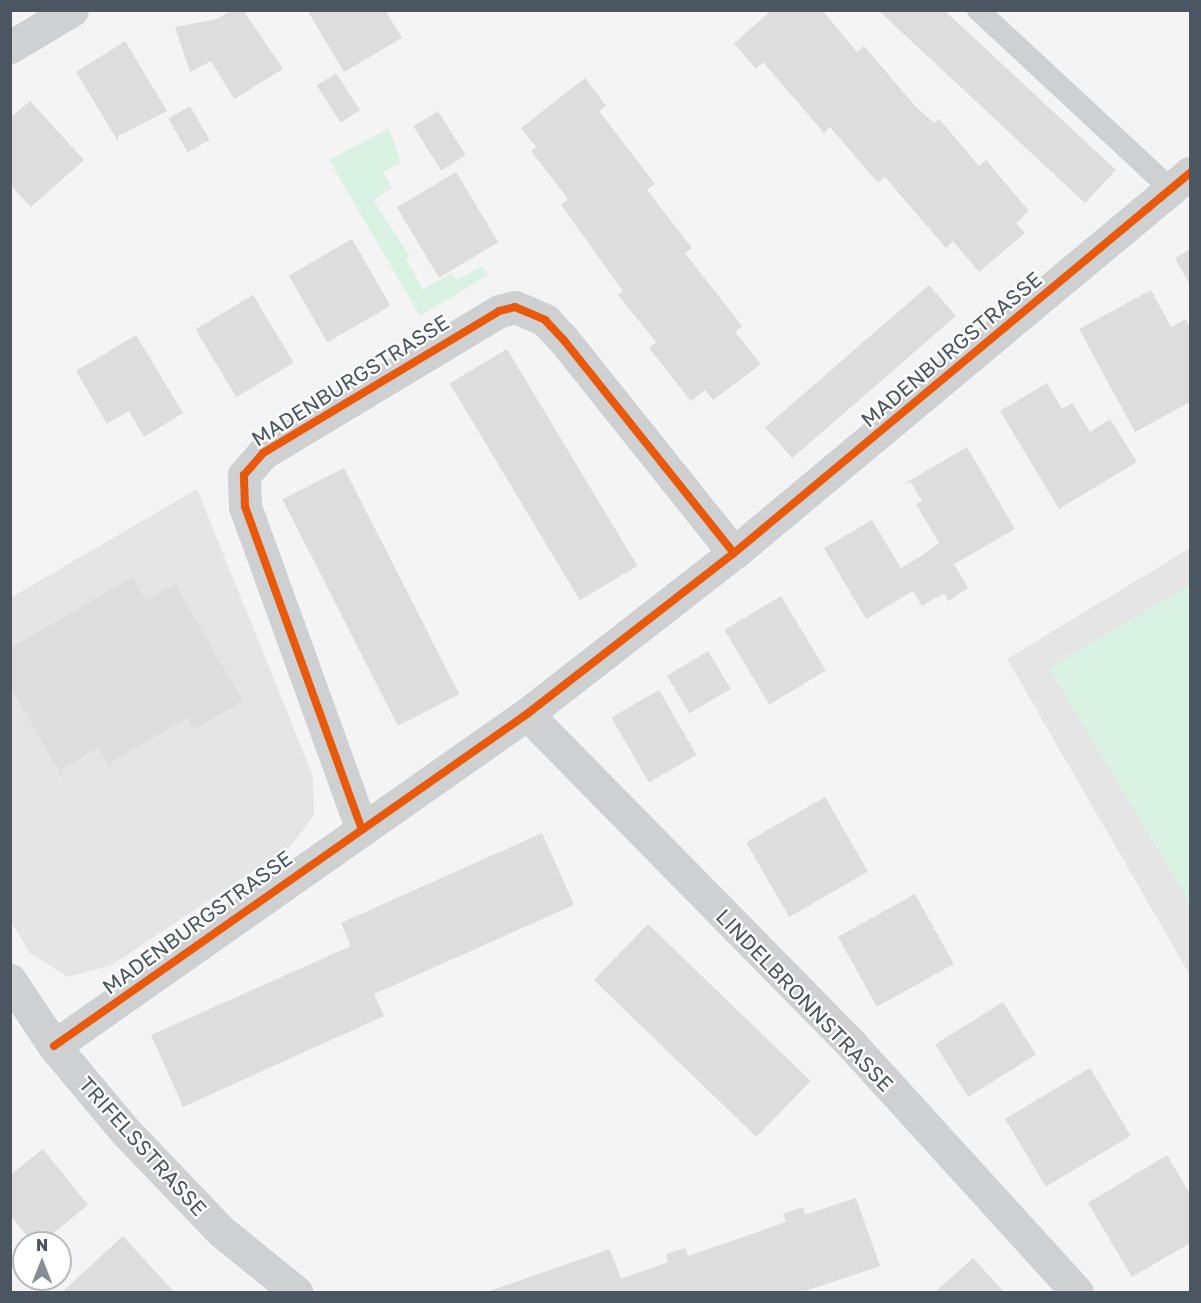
<!DOCTYPE html>
<html>
<head>
<meta charset="utf-8">
<style>
  body { margin:0 }
  #map { position:relative; width:1201px; height:1303px; overflow:hidden; background:#f4f4f4; font-family:"Golos Text",sans-serif }
  div>[style] { position:absolute }
  .education>* { inset:0; background:#e6e5e6 }
  .green>* { inset:0; background:#d9f2e3 }
  .building>* { inset:0; background:#ddddde; transform-origin:0 0 }
  .service>* { height:22px; margin:-11px; padding:0 11px; transform-origin:11px; border-radius:11px; background:#ced0d2 }
  .minor>* { height:33px; margin:-16.5px; padding:0 16.5px; transform-origin:16.5px; border-radius:16.5px; background:#ced0d2 }
  .cycleway>* { height:8px; margin:-4px; padding:0 4px; transform-origin:4px; border-radius:4px; background:#e8590c }
  span { translate:-50% -50%; white-space:nowrap; text-align:center; line-height:1.15; -webkit-text-stroke:4.5px #fff; paint-order:stroke }
  .street-label { font-size:21px; color:#4a5661 }
  .frame { position:absolute; inset:0; border:12px solid #4a5661; pointer-events:none }
  .north { position:absolute; left:12px; top:1231px; width:60px; height:60px; box-sizing:border-box; background:#fff; border:2px solid #b7bbc0; border-radius:50%; rotate:0deg; font-size:16px; font-weight:700; line-height:24px; text-align:center; color:#4a5661 }
  .north::after { content:''; display:block; margin:auto; width:21px; height:27px; background:#868d94; clip-path:polygon(50% 0,100% 100%,50% 72%,0 100%) }
</style>
</head>
<body>
<div id="map">
  <div class="education">
    <div style="clip-path:polygon(197px 489px,313px 776px,314px 815px,291px 846px,112px 965px,68px 977px,30px 953px,11px 922px,10px 598px)"></div>
    <div style="clip-path:polygon(1190px 548px,1190px 975px,1007px 659px)"></div>
  </div>
  <div class="green">
    <div style="clip-path:polygon(389px 128px,401px 163px,383px 172px,392px 188px,373px 200px,410px 256px,406px 259px,423px 289px,452px 273px,457px 280px,482px 266px,488px 275px,420px 316px,329px 160px)"></div>
    <div style="clip-path:polygon(1190px 584px,1190px 904px,1049px 668px)"></div>
  </div>
  <div class="building">
    <div style="clip-path:polygon(232px 10px,243px 10px,283px 69px,234px 99px,211px 61px,190px 72px,175px 27px,217px 19px)"></div>
    <div style="clip-path:polygon(307px 10px,385px 10px,402px 38px,344px 72px)"></div>
    <div style="clip-path:polygon(772px 10px,822px 10px,857px 52px,864px 46px,916px 107px,934px 123px,939px 119px,979px 166px,986px 160px,1029px 211px,1016px 223px,1025px 233px,979px 272px,953px 241px,946px 248px,885px 177px,878px 183px,830px 127px,824px 133px,763px 62px,756px 69px,734px 43px)"></div>
    <div style="clip-path:polygon(878px 10px,944px 10px,1116px 170px,1085px 203px)"></div>
    <div style="clip-path:polygon(125px 41px,167px 111px,118px 136px,118px 141px,76px 72px)"></div>
    <div style="left:336px;top:73px;width:44px;height:23px;rotate:57deg"></div>
    <div style="clip-path:polygon(585px 78px,606px 106px,599px 111px,655px 184px,647px 190px,692px 248px,685px 253px,742px 326px,735px 332px,761px 364px,713px 400px,705px 390px,691px 401px,649px 348px,656px 342px,618px 295px,623px 291px,561px 205px,568px 199px,531px 151px,536px 147px,521px 128px)"></div>
    <div style="clip-path:polygon(30px 101px,84px 160px,31px 207px,10px 185px,10px 118px)"></div>
    <div style="left:190px;top:106px;width:39px;height:25px;rotate:60deg"></div>
    <div style="left:438px;top:111px;width:52px;height:29px;rotate:58deg"></div>
    <div style="left:456px;top:172px;width:82px;height:69px;rotate:59deg"></div>
    <div style="left:352px;top:239px;width:77px;height:73px;rotate:60deg"></div>
    <div style="clip-path:polygon(1190px 249px,1190px 285px,1175px 258px)"></div>
    <div style="left:929px;top:285px;width:41px;height:217px;rotate:49deg"></div>
    <div style="clip-path:polygon(1151px 290px,1171px 327px,1186px 319px,1190px 328px,1190px 402px,1135px 432px,1079px 329px)"></div>
    <div style="left:253px;top:295px;width:79px;height:67px;rotate:59deg"></div>
    <div style="clip-path:polygon(136px 335px,183px 413px,144px 437px,129px 411px,107px 424px,76px 371px)"></div>
    <div style="left:507px;top:349px;width:253px;height:67px;rotate:59deg"></div>
    <div style="clip-path:polygon(1047px 383px,1062px 409px,1072px 403px,1090px 432px,1110px 419px,1137px 462px,1059px 509px,1000px 411px)"></div>
    <div style="clip-path:polygon(967px 447px,1015px 529px,954px 564px,968px 588px,948px 601px,944px 593px,922px 606px,913px 591px,866px 619px,824px 548px,872px 520px,901px 568px,921px 556px,939px 543px,916px 504px,922px 501px,911px 483px,904px 484px)"></div>
    <div style="left:344px;top:468px;width:254px;height:69px;rotate:63deg"></div>
    <div style="clip-path:polygon(133px 577px,146px 600px,175px 584px,243px 701px,193px 730px,187px 718px,110px 763px,113px 773px,99px 748px,61px 770px,66px 783px,10px 686px,10px 648px)"></div>
    <div style="left:781px;top:596px;width:87px;height:66px;rotate:59deg"></div>
    <div style="left:708px;top:651px;width:44px;height:48px;rotate:59deg"></div>
    <div style="left:659px;top:690px;width:75px;height:55px;rotate:60deg"></div>
    <div style="left:825px;top:797px;width:86px;height:91px;rotate:60deg"></div>
    <div style="clip-path:polygon(542px 833px,574px 905px,374px 994px,384px 1016px,183px 1107px,151px 1035px,351px 946px,341px 923px)"></div>
    <div style="left:915px;top:894px;width:80px;height:88px;rotate:61deg"></div>
    <div style="left:648px;top:924px;width:226px;height:78px;rotate:44deg"></div>
    <div style="left:1003px;top:1002px;width:62px;height:80px;rotate:58deg"></div>
    <div style="left:1090px;top:1068px;width:79px;height:99px;rotate:59deg"></div>
    <div style="clip-path:polygon(43px 1149px,88px 1205px,41px 1243px,33px 1243px,10px 1215px,10px 1175px)"></div>
    <div style="clip-path:polygon(1167px 1155px,1190px 1194px,1190px 1243px,1132px 1277px,1088px 1203px)"></div>
    <div style="clip-path:polygon(856px 1198px,880px 1266px,802px 1292px,487px 1292px,610px 1249px,621px 1279px,668px 1262px,666px 1254px,685px 1248px,688px 1256px,786px 1222px,783px 1214px,803px 1207px,805px 1215px)"></div>
    <div style="clip-path:polygon(123px 1236px,174px 1292px,65px 1292px,63px 1291px)"></div>
    <div style="clip-path:polygon(973px 1258px,1004px 1292px,935px 1292px)"></div>
  </div>
  <div class="service">
    <div style="left:978px;top:10px;width:265px;rotate:42.9deg"></div>
  </div>
  <div class="minor">
    <div style="left:10px;top:47px;width:72px;rotate:-30.8deg"></div>
    <div style="left:527px;top:714px;width:465px;rotate:45.5deg"></div>
    <div style="left:853px;top:1046px;width:333px;rotate:47.7deg"></div>
    <div style="left:361px;top:827px;width:340px;rotate:-109.9deg"></div>
    <div style="left:245px;top:507px;width:32px;rotate:-92deg"></div>
    <div style="left:244px;top:475px;width:29px;rotate:-49deg"></div>
    <div style="left:263px;top:453px;width:275px;rotate:-31deg"></div>
    <div style="left:499px;top:311px;width:16px;rotate:-14deg"></div>
    <div style="left:515px;top:307px;width:33px;rotate:23deg"></div>
    <div style="left:545px;top:320px;width:26px;rotate:47deg"></div>
    <div style="left:563px;top:339px;width:274px;rotate:51.4deg"></div>
    <div style="left:10px;top:980px;width:79px;rotate:56.3deg"></div>
    <div style="left:54px;top:1046px;width:112px;rotate:50.1deg"></div>
    <div style="left:126px;top:1132px;width:137px;rotate:46.2deg"></div>
    <div style="left:221px;top:1231px;width:97px;rotate:39.1deg"></div>
    <div style="left:54px;top:1046px;width:578px;rotate:-35.07deg"></div>
    <div style="left:527px;top:714px;width:262px;rotate:-37.9deg"></div>
    <div style="left:734px;top:553px;width:594px;rotate:-39.81deg"></div>
  </div>
  <div class="cycleway">
    <div style="left:361px;top:827px;width:340px;rotate:-109.9deg"></div>
    <div style="left:245px;top:507px;width:32px;rotate:-92deg"></div>
    <div style="left:244px;top:475px;width:29px;rotate:-49deg"></div>
    <div style="left:263px;top:453px;width:275px;rotate:-31deg"></div>
    <div style="left:499px;top:311px;width:16px;rotate:-14deg"></div>
    <div style="left:515px;top:307px;width:33px;rotate:23deg"></div>
    <div style="left:545px;top:320px;width:26px;rotate:47deg"></div>
    <div style="left:563px;top:339px;width:274px;rotate:51.4deg"></div>
    <div style="left:54px;top:1046px;width:578px;rotate:-35.07deg"></div>
    <div style="left:527px;top:714px;width:262px;rotate:-37.9deg"></div>
    <div style="left:734px;top:553px;width:594px;rotate:-39.81deg"></div>
  </div>
  <div class="street-label">
    <span style="left:951px;top:349px;rotate:-40deg">MADENBURGSTRASSE</span>
    <span style="left:350px;top:380px;rotate:-32deg">MADENBURGSTRASSE</span>
    <span style="left:197px;top:922px;rotate:-36deg">MADENBURGSTRASSE</span>
    <span style="left:805px;top:1000px;rotate:46deg">LINDELBRONNSTRASSE</span>
    <span style="left:143px;top:1146px;rotate:48deg">TRIFELSSTRASSE</span>
  </div>
  <div class="frame"></div>
  <div class="north">N</div>
</div>
</body>
</html>
